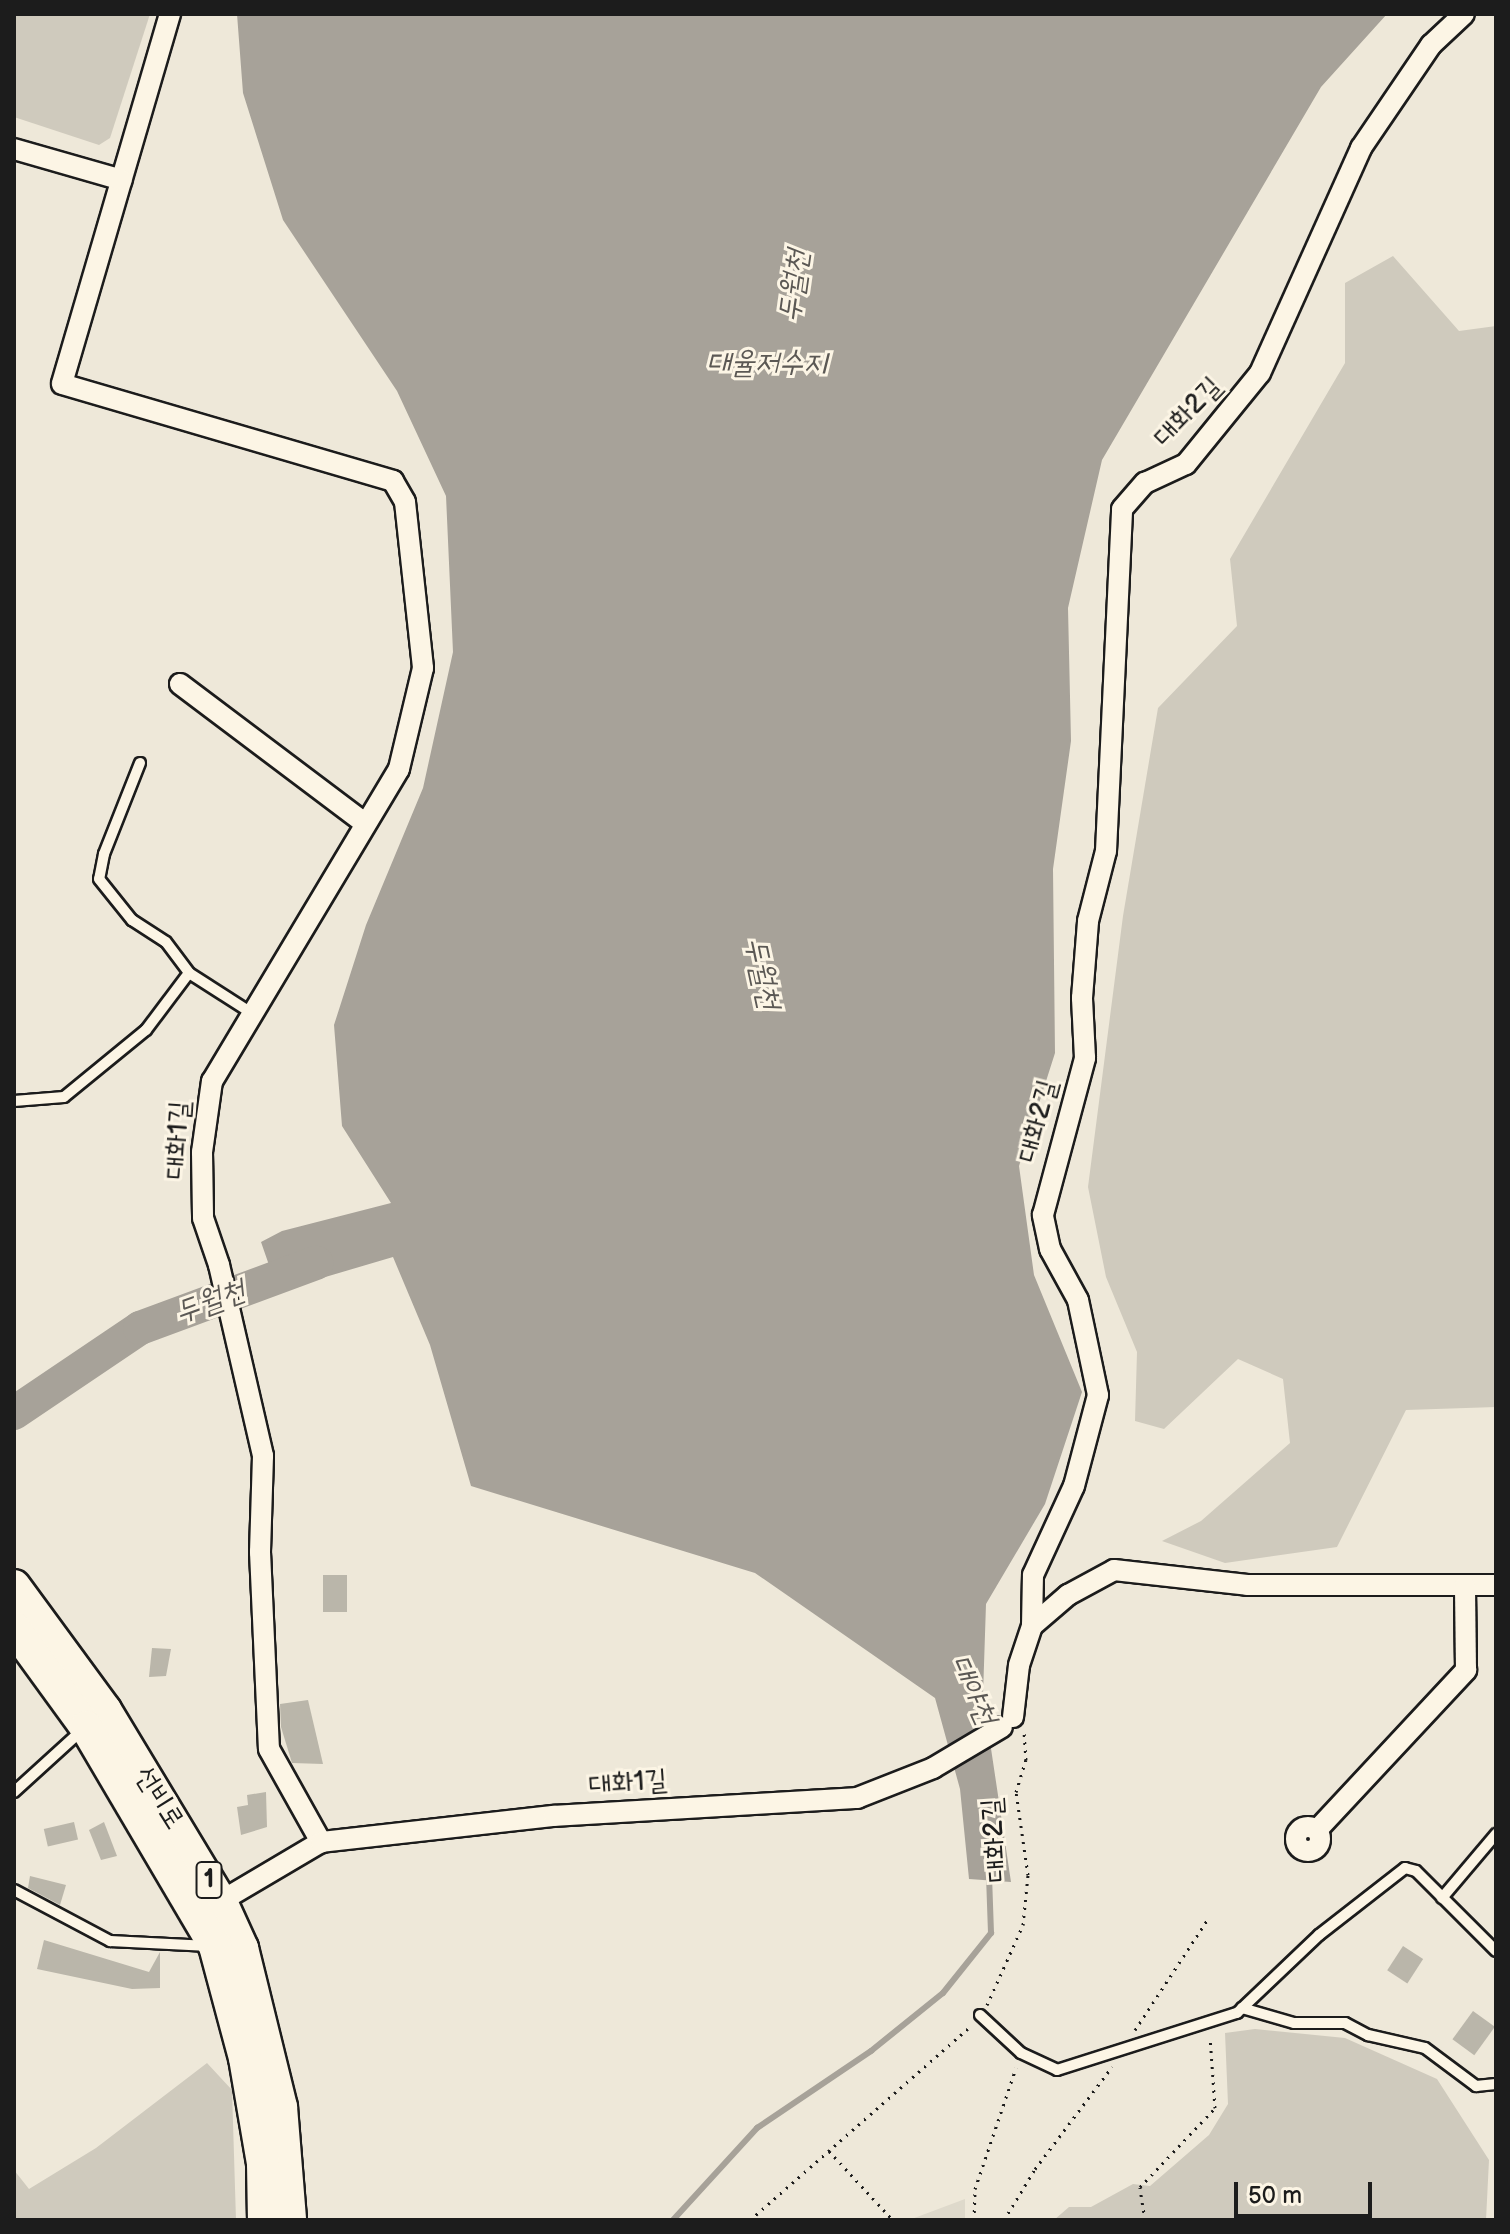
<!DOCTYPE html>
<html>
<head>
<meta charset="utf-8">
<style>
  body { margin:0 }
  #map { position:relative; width:1510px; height:2234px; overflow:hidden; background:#eee8d9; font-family:"Balsamiq Sans","Poor Story",sans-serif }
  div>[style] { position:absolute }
  .built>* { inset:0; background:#ded9cb }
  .green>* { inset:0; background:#cfcabd }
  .water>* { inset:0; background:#a7a299 }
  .stream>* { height:6px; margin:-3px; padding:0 3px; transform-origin:3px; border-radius:3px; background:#a7a299 }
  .river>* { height:34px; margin:-17px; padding:0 17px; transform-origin:17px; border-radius:17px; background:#a7a299 }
  .building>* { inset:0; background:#bab6aa; transform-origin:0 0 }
  .path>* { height:3px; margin-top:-1.5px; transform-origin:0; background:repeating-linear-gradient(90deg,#1c1c1c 0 2px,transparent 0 8px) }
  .roads { filter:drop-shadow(2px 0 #1c1c1c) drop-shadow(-2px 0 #1c1c1c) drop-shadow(0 2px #1c1c1c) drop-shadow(0 -2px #1c1c1c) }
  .service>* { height:10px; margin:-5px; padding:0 5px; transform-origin:5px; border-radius:5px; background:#fcf5e5 }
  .minor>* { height:20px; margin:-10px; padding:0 10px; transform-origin:10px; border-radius:10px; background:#fcf5e5 }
  .minor>.ring { margin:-10px; padding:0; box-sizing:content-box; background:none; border:20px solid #fcf5e5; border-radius:50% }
  .primary>* { height:32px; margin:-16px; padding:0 16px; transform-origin:16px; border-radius:16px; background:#fcf5e5 }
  span { translate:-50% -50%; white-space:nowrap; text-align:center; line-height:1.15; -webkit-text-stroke:6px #fcf5e5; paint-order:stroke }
  .shield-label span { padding:2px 6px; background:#fcf5e5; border:2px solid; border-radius:6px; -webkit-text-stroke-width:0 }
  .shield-label { font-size:26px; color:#1c1c1c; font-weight:700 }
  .street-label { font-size:28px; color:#1c1c1c }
  .water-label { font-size:30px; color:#5b5854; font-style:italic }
  .frame { position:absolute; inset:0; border:16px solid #1c1c1c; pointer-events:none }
  .scale { position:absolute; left:1234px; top:2182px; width:138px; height:36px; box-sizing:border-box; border:4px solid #1c1c1c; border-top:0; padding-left:10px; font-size:24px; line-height:28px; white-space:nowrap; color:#1c1c1c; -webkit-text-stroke:6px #fcf5e5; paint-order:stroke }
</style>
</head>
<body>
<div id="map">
  <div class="built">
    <div style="clip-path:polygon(965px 2199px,965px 2220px,909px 2220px)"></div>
  </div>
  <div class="green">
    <div style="clip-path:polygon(14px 14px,150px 14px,110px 138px,99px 145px,14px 117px)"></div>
    <div style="clip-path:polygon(1393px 256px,1459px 331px,1496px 326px,1496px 1407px,1406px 1410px,1337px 1547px,1225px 1563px,1162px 1541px,1201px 1521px,1290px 1443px,1283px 1379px,1238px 1359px,1164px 1429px,1135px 1421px,1137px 1352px,1106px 1277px,1088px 1187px,1123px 916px,1158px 708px,1237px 626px,1230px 559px,1345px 363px,1345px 283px)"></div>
    <div style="clip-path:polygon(1255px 2029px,1345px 2038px,1437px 2079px,1489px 2160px,1486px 2220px,1054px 2220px,1069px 2207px,1091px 2207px,1133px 2184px,1150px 2186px,1209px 2135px,1228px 2104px,1225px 2033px)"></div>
    <div style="clip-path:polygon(207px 2063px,232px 2090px,236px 2220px,14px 2220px,14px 2170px,29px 2189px,96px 2148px)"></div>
  </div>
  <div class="water">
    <div style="clip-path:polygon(237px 14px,1387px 14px,1321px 87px,1102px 460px,1068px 608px,1071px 741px,1053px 869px,1055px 1053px,1019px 1166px,1034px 1275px,1082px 1392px,1045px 1504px,986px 1604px,983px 1695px,1011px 1882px,969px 1879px,960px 1789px,935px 1698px,755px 1573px,471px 1486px,430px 1345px,393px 1257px,278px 1291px,261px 1242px,282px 1231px,391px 1203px,342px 1126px,334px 1025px,366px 925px,423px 788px,453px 652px,446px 496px,397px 391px,283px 220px,243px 93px)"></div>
  </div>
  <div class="stream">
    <div style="left:673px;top:2220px;width:125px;rotate:-47.6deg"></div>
    <div style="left:757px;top:2128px;width:138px;rotate:-34deg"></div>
    <div style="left:871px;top:2051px;width:92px;rotate:-38.9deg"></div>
    <div style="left:943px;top:1993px;width:77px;rotate:-51.3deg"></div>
    <div style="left:991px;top:1933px;width:57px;rotate:-92deg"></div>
  </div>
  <div class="river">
    <div style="left:14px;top:1413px;width:152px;rotate:-34deg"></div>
    <div style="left:140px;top:1328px;width:188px;rotate:-20.3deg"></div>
  </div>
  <div class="building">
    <div style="left:347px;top:1575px;width:37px;height:24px;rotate:90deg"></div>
    <div style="clip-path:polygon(152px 1648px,171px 1649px,166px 1676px,149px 1677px)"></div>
    <div style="clip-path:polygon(308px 1700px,323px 1764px,292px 1763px,281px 1727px,280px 1704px)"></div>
    <div style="clip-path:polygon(266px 1792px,267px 1827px,241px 1835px,237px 1807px,248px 1805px,247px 1795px)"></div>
    <div style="left:74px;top:1822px;width:18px;height:31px;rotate:77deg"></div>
    <div style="clip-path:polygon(104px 1822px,117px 1856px,101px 1860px,89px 1830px)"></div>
    <div style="clip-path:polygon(30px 1876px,66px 1885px,60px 1905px,28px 1888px)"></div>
    <div style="clip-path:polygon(44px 1940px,149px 1972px,160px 1952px,160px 1988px,132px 1989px,37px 1969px)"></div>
    <div style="left:1403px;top:1946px;width:24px;height:29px;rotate:33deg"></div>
    <div style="left:1473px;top:2011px;width:27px;height:35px;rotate:36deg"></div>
  </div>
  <div class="path">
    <div style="left:987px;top:2005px;width:88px;rotate:-65.8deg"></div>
    <div style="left:1023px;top:1925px;width:50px;rotate:-84.3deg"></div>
    <div style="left:1028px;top:1875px;width:84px;rotate:-98.2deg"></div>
    <div style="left:1016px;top:1792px;width:34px;rotate:-73deg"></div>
    <div style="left:1026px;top:1760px;width:27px;rotate:-94deg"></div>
    <div style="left:1135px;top:2030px;width:133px;rotate:-56.7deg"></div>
    <div style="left:829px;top:2151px;width:94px;rotate:47.2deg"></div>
    <div style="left:750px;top:2220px;width:293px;rotate:-41.3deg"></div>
    <div style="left:974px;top:2220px;width:31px;rotate:-88deg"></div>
    <div style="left:975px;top:2189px;width:128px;rotate:-71.3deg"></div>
    <div style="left:1004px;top:2220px;width:60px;rotate:-58.7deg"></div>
    <div style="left:1035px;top:2169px;width:128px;rotate:-53deg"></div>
    <div style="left:1145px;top:2220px;width:33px;rotate:-99deg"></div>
    <div style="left:1140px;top:2187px;width:109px;rotate:-46.5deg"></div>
    <div style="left:1215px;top:2108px;width:71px;rotate:-94deg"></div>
  </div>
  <div class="roads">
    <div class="service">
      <div style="left:140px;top:763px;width:98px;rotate:111.6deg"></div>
      <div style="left:104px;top:854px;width:25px;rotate:101deg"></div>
      <div style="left:99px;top:879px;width:53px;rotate:51.2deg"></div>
      <div style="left:132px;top:920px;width:40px;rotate:32.9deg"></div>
      <div style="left:166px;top:942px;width:39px;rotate:53deg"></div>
      <div style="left:189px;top:973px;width:76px;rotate:32.6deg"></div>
      <div style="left:14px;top:1101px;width:50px;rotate:-4.6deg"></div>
      <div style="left:64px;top:1097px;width:106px;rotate:-39.3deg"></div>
      <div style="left:146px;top:1030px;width:71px;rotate:-53deg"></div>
      <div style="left:14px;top:1792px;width:91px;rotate:-42.3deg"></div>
      <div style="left:14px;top:1890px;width:109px;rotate:28deg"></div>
      <div style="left:110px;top:1941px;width:99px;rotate:2.9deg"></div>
      <div style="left:1442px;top:1898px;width:84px;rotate:-49.8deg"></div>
      <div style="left:1242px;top:2008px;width:54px;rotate:16.1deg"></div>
      <div style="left:1294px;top:2023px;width:51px"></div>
      <div style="left:1345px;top:2023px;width:26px;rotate:28deg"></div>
      <div style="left:1368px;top:2035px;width:58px;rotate:12.8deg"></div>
      <div style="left:1425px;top:2048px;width:64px;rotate:36.7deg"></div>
      <div style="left:1476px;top:2086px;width:20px;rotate:-6deg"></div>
      <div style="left:980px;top:2015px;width:56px;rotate:42.8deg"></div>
      <div style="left:1021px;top:2053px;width:40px;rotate:25deg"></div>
      <div style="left:1057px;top:2070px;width:189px;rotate:-17.6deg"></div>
      <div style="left:1237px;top:2013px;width:113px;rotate:-43.6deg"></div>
      <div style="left:1319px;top:1935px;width:109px;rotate:-37.9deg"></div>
      <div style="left:1405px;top:1868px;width:11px;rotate:15deg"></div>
      <div style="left:1416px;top:1871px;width:113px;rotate:45deg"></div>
    </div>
    <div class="minor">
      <div style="left:170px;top:14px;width:385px;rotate:106.3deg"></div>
      <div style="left:62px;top:384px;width:345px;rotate:16.3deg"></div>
      <div style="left:393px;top:481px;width:24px;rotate:60deg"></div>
      <div style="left:405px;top:502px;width:167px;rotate:83.8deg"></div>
      <div style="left:423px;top:668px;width:104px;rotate:103.4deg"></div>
      <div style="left:399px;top:769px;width:364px;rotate:120.9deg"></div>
      <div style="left:212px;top:1081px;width:72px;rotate:98deg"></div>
      <div style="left:202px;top:1152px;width:66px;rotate:89.1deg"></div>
      <div style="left:203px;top:1218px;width:50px;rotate:71.2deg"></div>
      <div style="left:219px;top:1265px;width:196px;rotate:77deg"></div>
      <div style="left:263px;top:1456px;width:96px;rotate:91.8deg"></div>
      <div style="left:260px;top:1552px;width:197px;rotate:87.4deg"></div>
      <div style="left:269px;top:1749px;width:107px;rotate:60.8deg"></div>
      <div style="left:14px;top:149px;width:112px;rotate:16deg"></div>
      <div style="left:180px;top:684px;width:229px;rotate:37deg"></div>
      <div style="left:1032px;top:1626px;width:48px;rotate:-40.7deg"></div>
      <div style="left:1068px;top:1595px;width:52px;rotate:-28.5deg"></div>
      <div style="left:1114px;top:1570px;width:134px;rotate:6.4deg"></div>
      <div style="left:1247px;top:1585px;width:249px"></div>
      <div style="left:1013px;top:1717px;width:52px;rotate:-83.4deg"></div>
      <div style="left:1019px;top:1665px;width:41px;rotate:-71.6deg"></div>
      <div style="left:1032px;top:1626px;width:51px;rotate:-88.9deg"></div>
      <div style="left:1033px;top:1575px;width:98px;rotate:-65.3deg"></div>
      <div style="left:1074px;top:1486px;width:94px;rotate:-75.2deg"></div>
      <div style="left:1098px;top:1395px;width:97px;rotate:-101.9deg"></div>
      <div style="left:1078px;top:1300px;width:58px;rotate:-118.8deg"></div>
      <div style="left:1050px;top:1249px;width:35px;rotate:-102deg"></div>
      <div style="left:1043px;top:1215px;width:163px;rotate:-75deg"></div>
      <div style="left:1085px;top:1058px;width:60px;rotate:-92.9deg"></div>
      <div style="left:1082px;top:998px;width:77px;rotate:-85.5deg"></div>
      <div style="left:1088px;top:921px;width:72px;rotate:-75.6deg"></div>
      <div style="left:1106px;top:851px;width:342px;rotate:-87.3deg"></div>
      <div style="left:1122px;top:509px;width:35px;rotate:-49deg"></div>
      <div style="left:1145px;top:483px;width:45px;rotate:-24.9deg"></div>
      <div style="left:1186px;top:464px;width:117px;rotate:-50.9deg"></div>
      <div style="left:1260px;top:373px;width:247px;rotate:-65.8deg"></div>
      <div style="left:1361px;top:148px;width:125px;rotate:-55.8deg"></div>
      <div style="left:1431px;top:45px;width:45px;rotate:-43.2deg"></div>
      <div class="ring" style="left:1296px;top:1827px;width:4px;height:4px"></div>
      <div style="left:1317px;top:1830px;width:219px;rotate:-47deg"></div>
      <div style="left:1466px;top:1670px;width:84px;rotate:-90.7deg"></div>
      <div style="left:211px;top:1907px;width:128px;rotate:-30.6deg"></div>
      <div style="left:321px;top:1842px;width:234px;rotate:-6.4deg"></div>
      <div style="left:554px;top:1816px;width:304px;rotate:-3.4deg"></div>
      <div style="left:857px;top:1798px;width:82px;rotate:-21.5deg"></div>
      <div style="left:933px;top:1768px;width:80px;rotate:-30.7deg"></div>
    </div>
    <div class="primary">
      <div style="left:14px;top:1586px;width:154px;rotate:53.7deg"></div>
      <div style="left:105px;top:1710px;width:224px;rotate:58.9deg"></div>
      <div style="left:221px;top:1902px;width:51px;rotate:65.5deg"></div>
      <div style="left:242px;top:1948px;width:164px;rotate:76.2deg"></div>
      <div style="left:281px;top:2107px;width:113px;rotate:85.4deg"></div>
      <div style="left:14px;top:1628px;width:122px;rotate:54deg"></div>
      <div style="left:86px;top:1727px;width:254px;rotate:59.5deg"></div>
      <div style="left:215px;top:1946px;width:116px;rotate:75deg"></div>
      <div style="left:245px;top:2058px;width:107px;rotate:80.3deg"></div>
      <div style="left:263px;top:2163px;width:57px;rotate:89deg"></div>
    </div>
  </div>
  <div class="shield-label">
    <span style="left:209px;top:1880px">1</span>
  </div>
  <div class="street-label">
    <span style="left:1188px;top:412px;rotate:-46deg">대화2길</span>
    <span style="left:1038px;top:1121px;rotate:-75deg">대화2길</span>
    <span style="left:178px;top:1140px;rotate:-86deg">대화1길</span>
    <span style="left:628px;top:1783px;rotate:-4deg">대화1길</span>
    <span style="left:159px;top:1798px;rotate:58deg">선비로</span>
    <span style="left:995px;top:1840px;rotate:-94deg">대화2길</span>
  </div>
  <div class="water-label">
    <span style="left:794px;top:286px;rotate:-82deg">두월천</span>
    <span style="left:767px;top:363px">대율저수지</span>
    <span style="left:762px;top:973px;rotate:78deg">두월천</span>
    <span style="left:210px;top:1302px;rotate:-20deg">두월천</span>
    <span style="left:973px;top:1690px;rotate:66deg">대야천</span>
  </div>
  <div class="frame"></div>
  <div class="scale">50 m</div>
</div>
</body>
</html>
